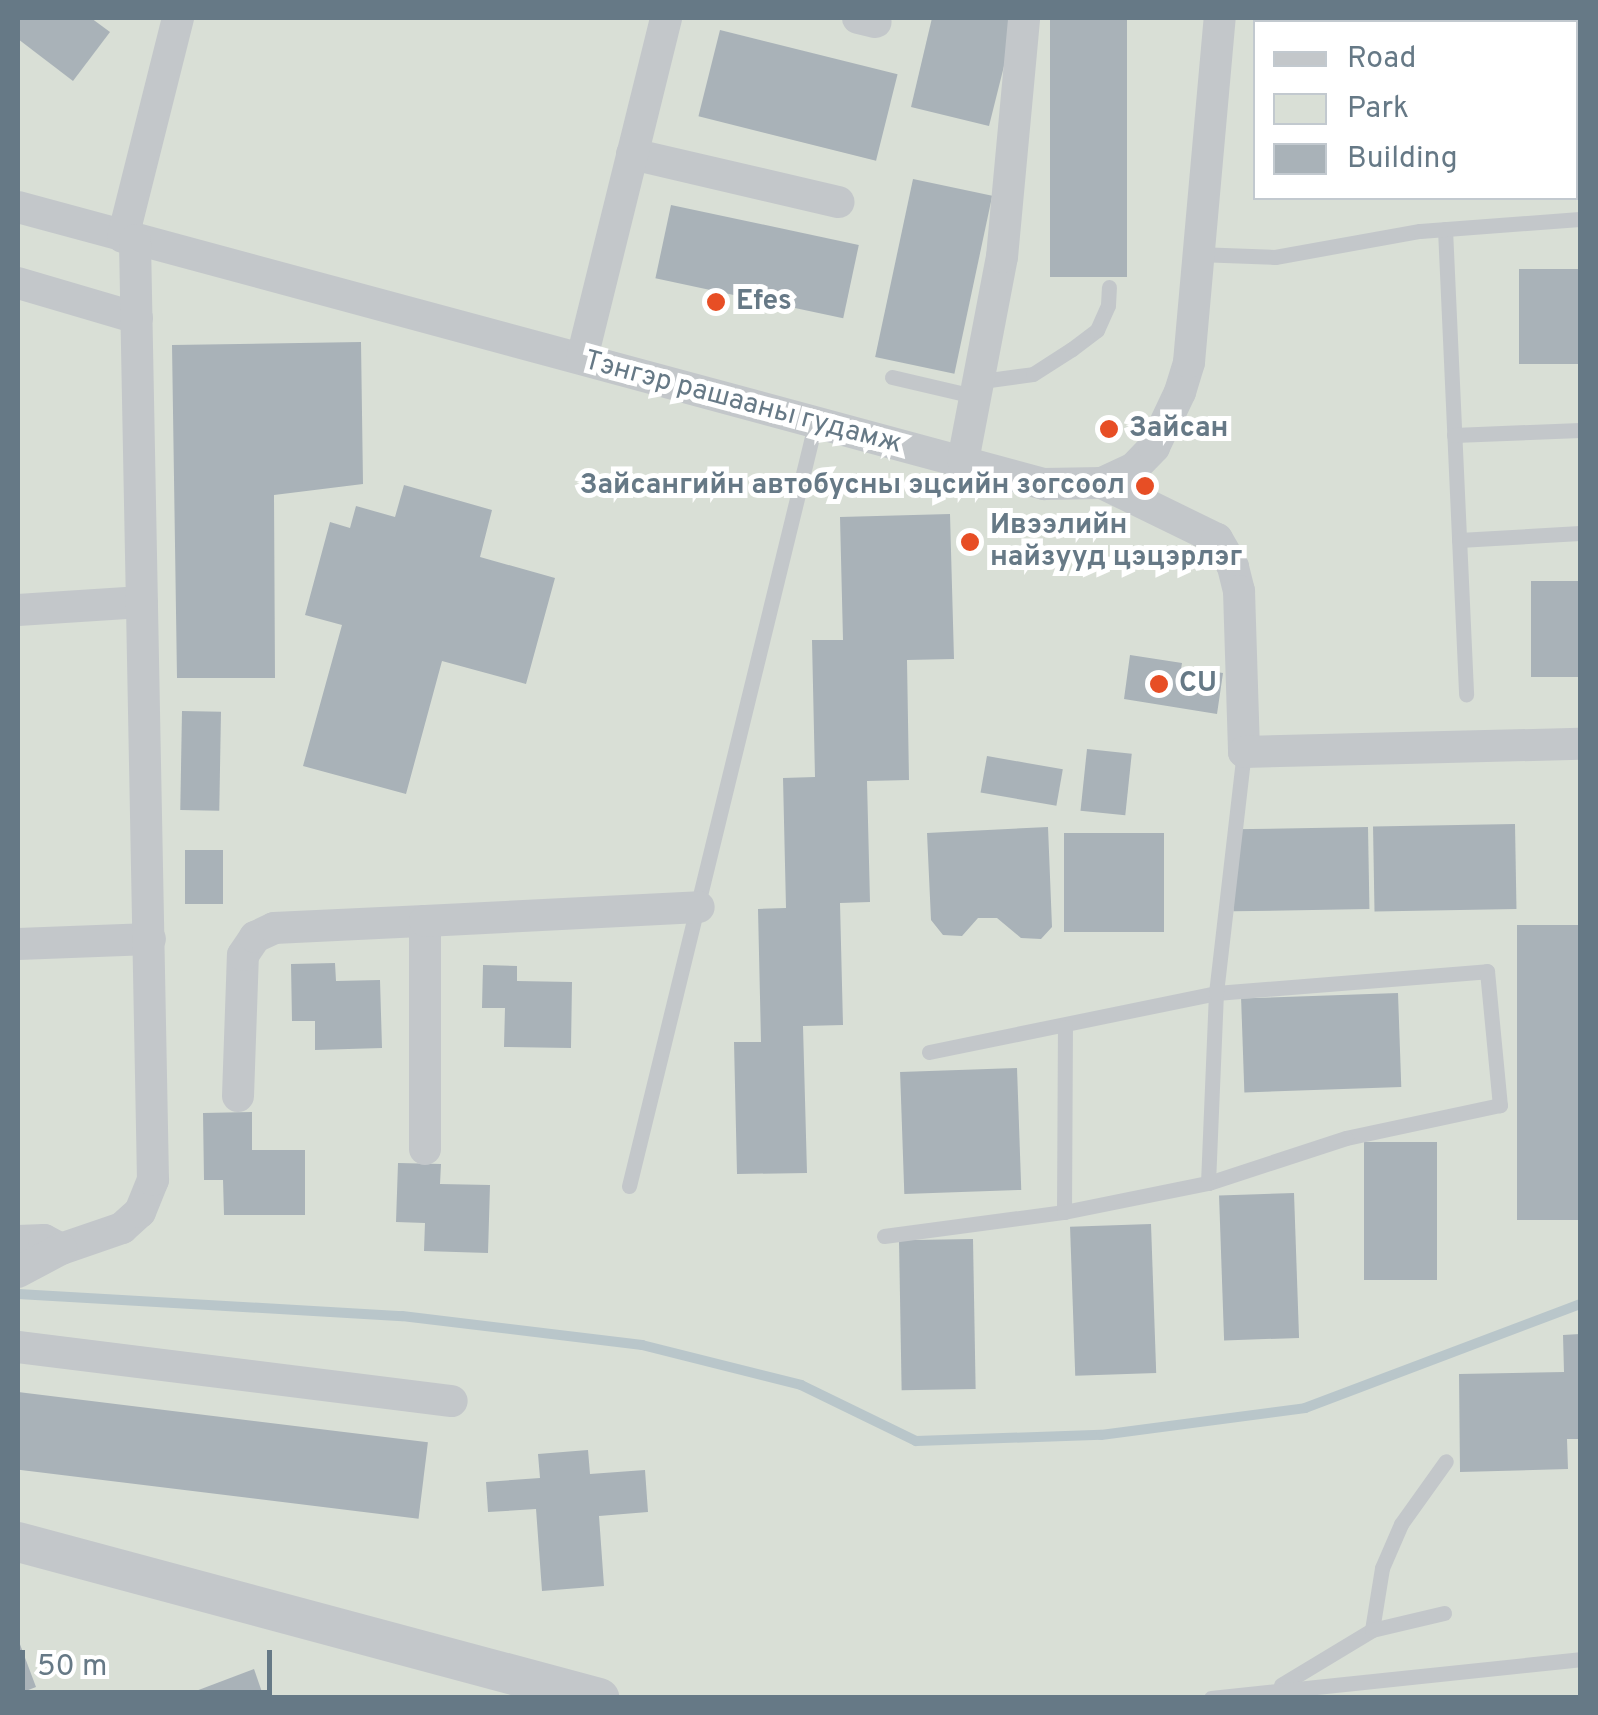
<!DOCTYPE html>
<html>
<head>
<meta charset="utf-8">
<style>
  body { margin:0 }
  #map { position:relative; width:1598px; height:1715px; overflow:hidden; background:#f8f8f5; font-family:Overpass,sans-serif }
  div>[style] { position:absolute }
  .green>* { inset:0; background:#d9dfd6 }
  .stream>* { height:10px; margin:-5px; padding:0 5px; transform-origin:5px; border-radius:5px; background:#b9c6ca }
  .building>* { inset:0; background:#a9b2b8; transform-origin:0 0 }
  .service>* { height:15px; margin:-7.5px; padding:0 7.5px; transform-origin:7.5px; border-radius:7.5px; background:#c3c7ca }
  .minor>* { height:32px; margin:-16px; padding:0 16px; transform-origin:16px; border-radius:16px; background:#c3c7ca }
  .tertiary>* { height:40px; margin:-20px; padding:0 20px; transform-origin:20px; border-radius:20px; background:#c3c7ca }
  .dots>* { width:28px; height:28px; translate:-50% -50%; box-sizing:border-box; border:5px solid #fff; border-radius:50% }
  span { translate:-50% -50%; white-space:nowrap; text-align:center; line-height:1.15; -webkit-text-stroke:10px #fff; paint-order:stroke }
  .poi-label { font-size:28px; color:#667986; font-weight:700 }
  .left { translate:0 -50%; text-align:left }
  .right { translate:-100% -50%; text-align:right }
  .street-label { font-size:28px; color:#667986 }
  .frame { position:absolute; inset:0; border:20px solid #667986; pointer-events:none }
  .legend { position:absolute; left:1253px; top:20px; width:325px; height:180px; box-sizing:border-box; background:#fff; border:2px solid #c2c9cf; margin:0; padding:12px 18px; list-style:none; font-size:30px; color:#667986 }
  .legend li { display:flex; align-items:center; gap:20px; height:50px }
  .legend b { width:50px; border:2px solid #c2c9cf }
  .scale { position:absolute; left:20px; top:1650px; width:252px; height:45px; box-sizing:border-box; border:5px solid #667986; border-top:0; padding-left:12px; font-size:30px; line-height:35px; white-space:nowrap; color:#667986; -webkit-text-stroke:8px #fff; paint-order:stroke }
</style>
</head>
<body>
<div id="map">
  <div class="green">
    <div style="clip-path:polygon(evenodd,18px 18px,1580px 18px,1580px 1697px,18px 1697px,18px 18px,1256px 22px,1576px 22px,1576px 198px,1256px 198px,1256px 22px)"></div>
  </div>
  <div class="stream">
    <div style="left:18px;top:1294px;width:385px;rotate:3.3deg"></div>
    <div style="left:402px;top:1316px;width:242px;rotate:6.9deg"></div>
    <div style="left:642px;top:1345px;width:164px;rotate:14.1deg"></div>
    <div style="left:801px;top:1385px;width:128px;rotate:26deg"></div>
    <div style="left:916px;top:1441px;width:185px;rotate:-1.9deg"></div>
    <div style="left:1101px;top:1435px;width:206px;rotate:-7.5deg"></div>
    <div style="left:1305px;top:1408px;width:294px;rotate:-20.7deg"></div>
  </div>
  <div class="building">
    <div style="clip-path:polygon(18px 18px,91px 18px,110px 32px,73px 81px,18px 39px)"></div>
    <div style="clip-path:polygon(932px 18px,1016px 18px,989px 126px,911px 107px)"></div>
    <div style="left:1050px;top:18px;width:77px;height:259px"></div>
    <div style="left:1294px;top:18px;width:105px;height:4px"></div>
    <div style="clip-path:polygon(1536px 18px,1580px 18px,1580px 88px,1576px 88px,1576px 22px,1536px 22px)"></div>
    <div style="left:720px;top:30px;width:183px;height:89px;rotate:14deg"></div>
    <div style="left:913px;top:179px;width:81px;height:182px;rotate:12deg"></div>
    <div style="left:671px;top:205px;width:192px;height:75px;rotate:12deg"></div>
    <div style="left:1580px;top:269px;width:95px;height:61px;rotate:90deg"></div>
    <div style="clip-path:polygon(361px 342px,363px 484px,274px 495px,275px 678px,177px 678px,172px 345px)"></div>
    <div style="clip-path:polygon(404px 485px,492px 510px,480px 557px,555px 578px,526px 684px,442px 661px,406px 794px,303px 766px,342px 625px,305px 615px,330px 522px,350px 528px,356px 506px,395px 517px)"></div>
    <div style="clip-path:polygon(950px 514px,954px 659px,907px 660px,909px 780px,867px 781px,870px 902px,840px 903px,843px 1025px,803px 1026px,807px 1173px,737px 1174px,734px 1042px,761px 1042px,758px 909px,786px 908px,783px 778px,815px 777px,812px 640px,843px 640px,840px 517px)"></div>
    <div style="left:1580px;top:581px;width:96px;height:49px;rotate:90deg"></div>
    <div style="clip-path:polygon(1130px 655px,1182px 663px,1178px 688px,1183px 667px,1223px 673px,1217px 714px,1124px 699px)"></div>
    <div style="left:182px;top:711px;width:39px;height:99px;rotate:1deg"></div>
    <div style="left:1087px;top:749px;width:45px;height:62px;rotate:6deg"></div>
    <div style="left:987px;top:756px;width:77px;height:37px;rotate:10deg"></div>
    <div style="left:1515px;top:824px;width:85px;height:142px;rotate:89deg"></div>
    <div style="clip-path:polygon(1048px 827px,1052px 927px,1041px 939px,1021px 938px,997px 918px,978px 918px,962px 936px,943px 935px,931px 920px,927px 833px)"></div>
    <div style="left:1368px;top:827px;width:82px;height:136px;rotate:89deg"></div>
    <div style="left:1064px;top:833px;width:100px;height:99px"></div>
    <div style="left:185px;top:850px;width:38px;height:54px"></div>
    <div style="left:1580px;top:925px;width:295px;height:63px;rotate:90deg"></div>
    <div style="clip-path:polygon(335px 963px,336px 981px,380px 980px,382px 1048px,315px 1050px,315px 1021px,292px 1021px,291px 964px)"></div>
    <div style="clip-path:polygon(483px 965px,517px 966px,517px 981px,572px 982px,571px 1048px,504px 1047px,505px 1008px,482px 1008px)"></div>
    <div style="left:1398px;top:993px;width:94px;height:157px;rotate:88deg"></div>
    <div style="left:1017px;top:1068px;width:122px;height:117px;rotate:88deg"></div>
    <div style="clip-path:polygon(252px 1112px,252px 1150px,305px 1150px,305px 1215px,224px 1215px,223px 1180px,204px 1180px,203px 1113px)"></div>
    <div style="left:1364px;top:1142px;width:73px;height:138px"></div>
    <div style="clip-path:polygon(398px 1163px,441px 1164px,440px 1184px,490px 1185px,488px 1253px,424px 1251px,425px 1223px,396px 1222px)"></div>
    <div style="left:1294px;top:1193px;width:145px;height:75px;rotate:88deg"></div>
    <div style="left:1151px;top:1224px;width:149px;height:81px;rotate:88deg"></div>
    <div style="left:973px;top:1239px;width:150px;height:74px;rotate:89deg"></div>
    <div style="clip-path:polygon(1580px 1334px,1580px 1439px,1567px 1439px,1568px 1469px,1460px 1472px,1459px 1374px,1564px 1372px,1563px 1335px)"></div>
    <div style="left:18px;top:1392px;width:413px;height:77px;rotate:7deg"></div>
    <div style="clip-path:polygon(588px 1450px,590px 1474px,645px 1470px,648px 1512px,599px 1516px,604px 1586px,542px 1591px,536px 1509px,488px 1512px,486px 1482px,540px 1478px,538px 1454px)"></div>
    <div style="clip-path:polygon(18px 1639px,36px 1687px,18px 1694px)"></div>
    <div style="clip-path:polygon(254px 1669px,264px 1698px,180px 1698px,180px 1697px)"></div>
  </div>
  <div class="service">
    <div style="left:1445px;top:229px;width:466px;rotate:87.4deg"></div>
    <div style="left:1197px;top:254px;width:78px;rotate:2.2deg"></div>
    <div style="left:1275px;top:257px;width:147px;rotate:-10.2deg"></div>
    <div style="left:1420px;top:231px;width:160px;rotate:-4.3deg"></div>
    <div style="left:892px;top:377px;width:88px;rotate:13.1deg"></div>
    <div style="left:982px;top:381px;width:51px;rotate:-7.8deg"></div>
    <div style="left:1033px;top:374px;width:46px;rotate:-32.7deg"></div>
    <div style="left:1072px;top:349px;width:31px;rotate:-37deg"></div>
    <div style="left:1097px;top:330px;width:27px;rotate:-66deg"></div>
    <div style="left:1108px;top:305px;width:18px;rotate:-87deg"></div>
    <div style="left:1454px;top:435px;width:126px;rotate:-2.3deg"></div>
    <div style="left:1459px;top:540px;width:121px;rotate:-3.3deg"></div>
    <div style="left:929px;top:1052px;width:293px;rotate:-11.6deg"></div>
    <div style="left:1216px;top:993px;width:272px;rotate:-4.6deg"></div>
    <div style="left:1487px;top:971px;width:135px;rotate:84.5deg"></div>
    <div style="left:1500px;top:1105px;width:157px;rotate:167.9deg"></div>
    <div style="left:1346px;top:1138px;width:145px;rotate:161.9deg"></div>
    <div style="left:629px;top:1186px;width:783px;rotate:-76.27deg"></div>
    <div style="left:1064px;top:1212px;width:185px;rotate:-89.7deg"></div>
    <div style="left:884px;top:1236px;width:182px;rotate:-7.6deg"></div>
    <div style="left:1064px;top:1212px;width:147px;rotate:-11.4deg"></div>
    <div style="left:1208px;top:1183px;width:190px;rotate:-87.6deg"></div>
    <div style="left:1216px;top:993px;width:243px;rotate:-83.4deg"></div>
    <div style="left:1372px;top:1630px;width:63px;rotate:-80.8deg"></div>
    <div style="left:1382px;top:1568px;width:48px;rotate:-66.6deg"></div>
    <div style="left:1401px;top:1524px;width:77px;rotate:-54.5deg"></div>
    <div style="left:1281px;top:1685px;width:106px;rotate:-31.1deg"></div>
    <div style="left:1372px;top:1630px;width:74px;rotate:-13.3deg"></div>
    <div style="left:1211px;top:1698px;width:371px;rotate:-6deg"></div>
  </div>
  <div class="minor">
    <div style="left:858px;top:18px;width:18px;rotate:13deg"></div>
    <div style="left:632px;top:154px;width:212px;rotate:13.1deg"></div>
    <div style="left:18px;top:207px;width:1063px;rotate:15.11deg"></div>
    <div style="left:1044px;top:484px;width:58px;rotate:-1deg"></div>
    <div style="left:1102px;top:483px;width:35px;rotate:-25deg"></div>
    <div style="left:1134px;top:468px;width:29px;rotate:-46deg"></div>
    <div style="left:1154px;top:447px;width:61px;rotate:-64.7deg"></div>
    <div style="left:1180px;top:392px;width:31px;rotate:-73deg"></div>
    <div style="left:1189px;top:362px;width:345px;rotate:-84.9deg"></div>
    <div style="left:123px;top:237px;width:226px;rotate:-75.9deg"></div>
    <div style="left:18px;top:283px;width:124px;rotate:16.4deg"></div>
    <div style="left:582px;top:358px;width:350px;rotate:-76.1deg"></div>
    <div style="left:963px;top:461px;width:208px;rotate:-79.2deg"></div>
    <div style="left:1002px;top:257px;width:240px;rotate:-84.7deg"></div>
    <div style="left:1102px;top:483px;width:128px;rotate:26deg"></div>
    <div style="left:1217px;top:539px;width:32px;rotate:60deg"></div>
    <div style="left:1233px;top:567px;width:25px;rotate:76deg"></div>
    <div style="left:1239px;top:591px;width:161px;rotate:88.2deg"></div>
    <div style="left:1244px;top:752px;width:336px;rotate:-1.4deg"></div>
    <div style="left:18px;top:610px;width:124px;rotate:-3.7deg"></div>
    <div style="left:18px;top:944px;width:132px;rotate:-2.2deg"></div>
    <div style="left:238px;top:1096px;width:141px;rotate:-88deg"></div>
    <div style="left:243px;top:955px;width:22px;rotate:-56deg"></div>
    <div style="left:255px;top:937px;width:21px;rotate:-25deg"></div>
    <div style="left:274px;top:928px;width:151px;rotate:-2.7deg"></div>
    <div style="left:425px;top:1149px;width:228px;rotate:-90deg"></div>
    <div style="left:425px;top:921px;width:274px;rotate:-2.9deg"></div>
    <div style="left:18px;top:1241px;width:26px;rotate:-2deg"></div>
    <div style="left:44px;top:1240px;width:19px;rotate:28deg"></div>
    <div style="left:61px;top:1249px;width:65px;rotate:-19deg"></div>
    <div style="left:122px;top:1228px;width:24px;rotate:-42deg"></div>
    <div style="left:140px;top:1212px;width:35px;rotate:-68deg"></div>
    <div style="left:153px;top:1180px;width:940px;rotate:-91.1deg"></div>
    <div style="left:18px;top:1272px;width:49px;rotate:-28.1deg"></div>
    <div style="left:18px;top:1347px;width:437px;rotate:7.1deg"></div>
  </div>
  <div class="tertiary">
    <div style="left:18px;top:1542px;width:602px;rotate:15.03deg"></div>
  </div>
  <div class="dots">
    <div style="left:716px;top:302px;background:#e74e25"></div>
    <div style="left:1109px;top:429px;background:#e74e25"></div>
    <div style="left:1145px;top:486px;background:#e74e25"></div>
    <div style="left:970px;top:542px;background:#e74e25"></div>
    <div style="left:1159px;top:684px;background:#e74e25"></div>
  </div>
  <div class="poi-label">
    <span class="left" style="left:736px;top:302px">Efes</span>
    <span class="left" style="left:1129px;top:429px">Зайсан</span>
    <span class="right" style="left:1125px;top:486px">Зайсангийн автобусны эцсийн зогсоол</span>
    <span class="left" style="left:990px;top:542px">Ивээлийн<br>найзууд цэцэрлэг</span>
    <span class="left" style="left:1179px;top:684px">CU</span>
  </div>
  <div class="street-label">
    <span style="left:743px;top:403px;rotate:15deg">Тэнгэр рашааны гудамж</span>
  </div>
  <div class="frame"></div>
  <ul class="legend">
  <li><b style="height:12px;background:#c3c7ca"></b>Road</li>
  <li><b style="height:28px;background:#d9dfd6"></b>Park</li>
  <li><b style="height:28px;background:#a9b2b8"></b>Building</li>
  </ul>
  <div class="scale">50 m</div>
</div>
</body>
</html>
